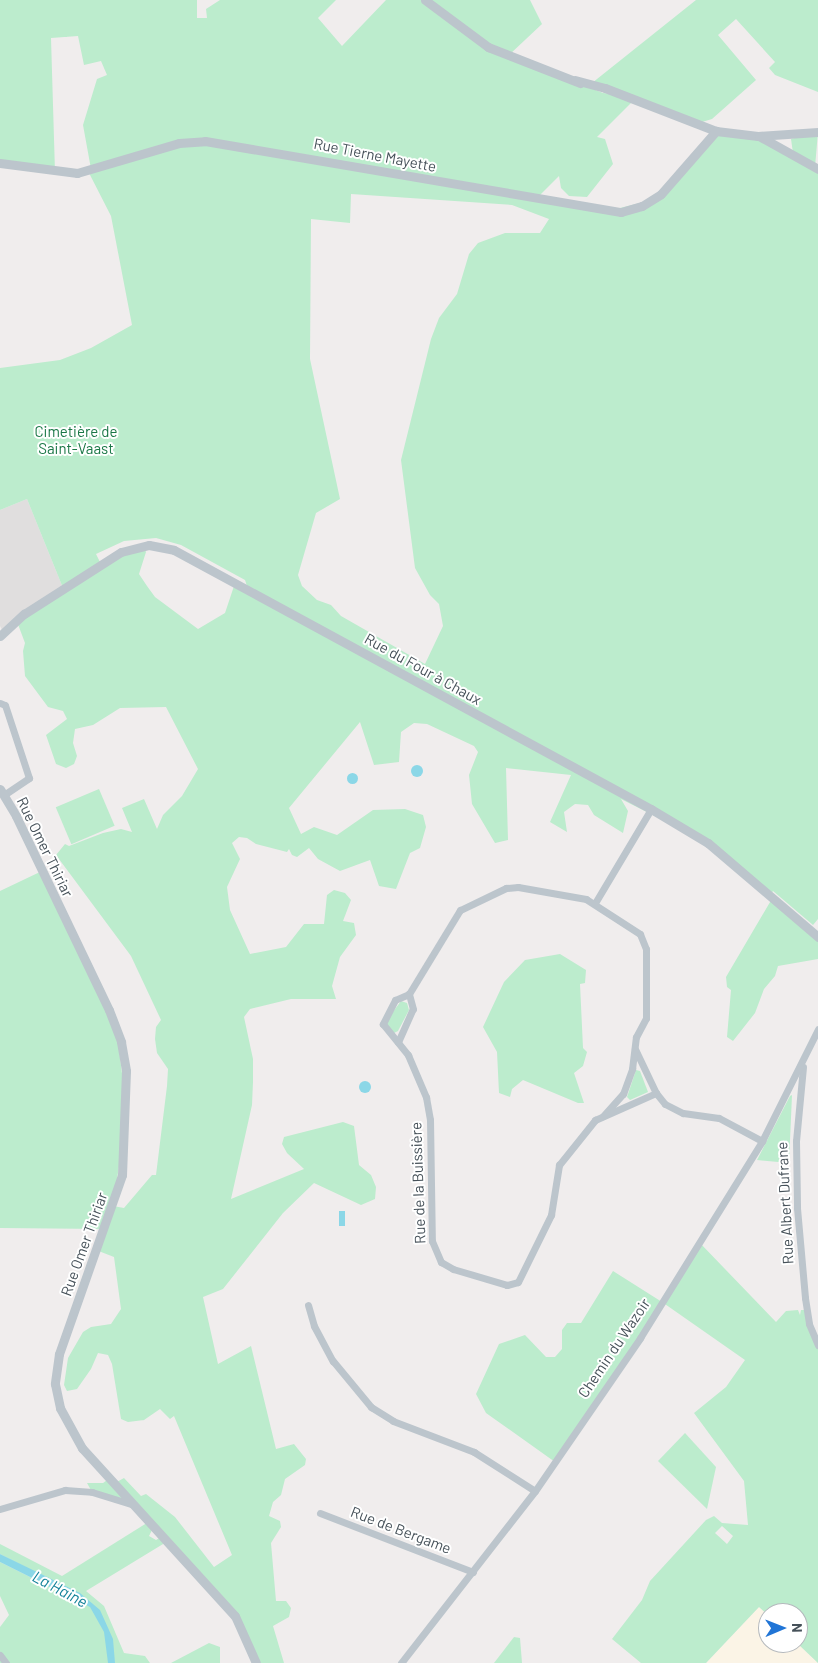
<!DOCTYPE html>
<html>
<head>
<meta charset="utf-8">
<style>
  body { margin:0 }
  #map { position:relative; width:818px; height:1663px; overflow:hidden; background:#f0eded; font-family:Barlow,sans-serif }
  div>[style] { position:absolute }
  .commercial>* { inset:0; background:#fbf4e6 }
  .education>* { inset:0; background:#e0dede }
  .green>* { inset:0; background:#bceccd; transform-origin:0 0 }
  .water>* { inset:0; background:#8bd7e7; transform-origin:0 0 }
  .round { border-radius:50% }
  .minor>* { height:7px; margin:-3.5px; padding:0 3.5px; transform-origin:3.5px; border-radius:3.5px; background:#bcc5cc }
  .tertiary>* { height:9px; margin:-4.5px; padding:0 4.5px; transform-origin:4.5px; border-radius:4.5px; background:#bcc5cc }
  span { translate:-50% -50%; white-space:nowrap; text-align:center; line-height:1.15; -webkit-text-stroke:4px #fff; paint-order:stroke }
  .street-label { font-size:15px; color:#465159 }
  .park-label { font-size:15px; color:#1a7746 }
  .water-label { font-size:16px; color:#128199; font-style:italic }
  .north { position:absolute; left:758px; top:1603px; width:50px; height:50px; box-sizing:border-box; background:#fff; border:1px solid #b5b9bd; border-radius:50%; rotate:89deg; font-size:14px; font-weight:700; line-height:20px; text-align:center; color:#465159 }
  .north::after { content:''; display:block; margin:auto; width:18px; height:22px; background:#2175d6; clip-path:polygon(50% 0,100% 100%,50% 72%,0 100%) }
</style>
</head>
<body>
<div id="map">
  <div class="commercial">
    <div style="clip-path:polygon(759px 1607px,768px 1615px,768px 1643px,797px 1643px,818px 1663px,706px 1663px)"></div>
  </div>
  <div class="education">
    <div style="clip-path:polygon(27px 499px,63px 588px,3px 632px,0 626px,0 510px)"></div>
  </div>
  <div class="green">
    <div style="clip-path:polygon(evenodd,0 0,197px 0,197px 18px,207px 18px,206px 9px,220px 0,336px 0,318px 18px,342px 46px,386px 0,530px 0,542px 24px,509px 55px,603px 93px,614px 94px,592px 83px,696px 0,818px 0,818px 92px,775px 75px,769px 68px,775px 62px,736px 19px,718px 35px,756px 80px,712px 119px,702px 122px,633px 101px,597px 137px,605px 139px,613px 164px,587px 197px,569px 196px,561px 188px,559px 176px,536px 199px,608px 211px,652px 200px,716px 131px,758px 136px,793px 153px,791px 139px,818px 132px,815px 167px,818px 169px,818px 919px,813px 925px,773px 891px,770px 895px,708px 843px,621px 799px,628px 811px,623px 833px,594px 815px,588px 805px,575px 804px,564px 812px,567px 832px,550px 822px,571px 775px,506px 768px,508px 840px,495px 843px,472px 804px,469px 775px,478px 752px,474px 746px,427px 724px,414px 723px,401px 732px,399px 762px,374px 765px,360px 722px,289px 808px,301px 834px,314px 827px,337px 835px,373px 810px,405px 809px,423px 815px,426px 827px,420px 848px,410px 853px,396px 889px,379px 886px,370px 860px,340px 871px,318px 859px,309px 848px,297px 857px,292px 855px,289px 849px,287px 852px,256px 844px,247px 838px,239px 837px,232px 843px,240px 859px,227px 887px,230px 910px,250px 954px,286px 947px,304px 924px,324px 924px,327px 895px,334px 890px,345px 893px,351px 900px,343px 921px,354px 923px,356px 935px,340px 957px,332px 986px,336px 999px,291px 999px,250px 1009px,244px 1017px,253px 1059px,253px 1082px,252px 1105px,231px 1199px,304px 1169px,287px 1153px,282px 1144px,284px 1137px,343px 1122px,354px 1126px,359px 1165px,371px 1175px,376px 1187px,375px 1199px,361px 1205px,314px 1183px,283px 1213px,223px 1289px,203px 1297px,218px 1364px,251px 1346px,276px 1449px,294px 1444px,306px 1459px,305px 1465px,285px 1479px,281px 1495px,273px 1502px,269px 1516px,280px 1521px,281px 1527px,271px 1543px,276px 1601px,286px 1601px,291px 1608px,289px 1617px,273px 1626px,284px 1663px,256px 1663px,245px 1632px,168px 1541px,86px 1591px,104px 1606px,124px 1653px,145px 1656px,150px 1663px,0 1663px,0 1627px,9px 1615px,0 1596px,0 1562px,42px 1583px,47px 1578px,0 1554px,0 1544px,62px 1576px,150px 1521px,135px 1505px,92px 1492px,87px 1483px,103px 1483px,110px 1478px,115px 1483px,124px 1478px,141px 1496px,146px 1494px,175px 1517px,214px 1567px,232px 1555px,174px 1416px,170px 1419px,160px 1409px,144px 1420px,128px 1422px,121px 1419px,112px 1364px,108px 1355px,98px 1353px,91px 1369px,77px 1389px,67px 1391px,64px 1385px,68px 1358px,83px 1332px,91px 1327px,111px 1324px,121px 1309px,114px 1257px,96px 1250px,104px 1229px,0 1228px,0 891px,42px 871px,116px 1026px,127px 1113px,113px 1206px,124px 1208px,152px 1175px,156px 1175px,167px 1086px,168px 1069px,157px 1053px,155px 1039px,156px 1027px,161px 1020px,131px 956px,56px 855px,65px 844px,69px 846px,103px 833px,121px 829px,132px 832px,122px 808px,144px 799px,157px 829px,163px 815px,182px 796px,198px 769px,166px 707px,120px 708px,93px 725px,75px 729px,73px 743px,77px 756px,74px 764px,66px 768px,56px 764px,46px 735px,67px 719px,63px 711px,48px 707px,25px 676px,23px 651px,25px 643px,16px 619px,63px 588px,27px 499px,0 510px,0 368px,60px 360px,91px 348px,132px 325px,111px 216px,88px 171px,91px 169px,83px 125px,97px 79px,107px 75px,101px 61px,84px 65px,78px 36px,51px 38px,55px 172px,0 163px,0 0,351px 194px,512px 205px,549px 219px,540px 233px,505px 233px,478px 243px,469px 254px,457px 294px,439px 318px,431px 339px,401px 460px,415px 568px,430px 595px,439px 604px,443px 626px,425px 664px,341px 616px,331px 605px,317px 600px,302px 586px,298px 575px,316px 513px,340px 499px,310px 359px,311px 219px,350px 223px,351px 194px,0 0,156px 538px,181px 545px,245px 580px,248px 589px,235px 583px,225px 613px,198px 629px,155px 597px,147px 586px,139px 574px,146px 552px,143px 546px,101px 564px,96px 554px,124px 541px,156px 538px,0 0,154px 1526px,163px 1536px,156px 1540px,149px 1536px,154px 1526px)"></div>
    <div style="left:99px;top:789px;width:40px;height:47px;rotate:67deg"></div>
    <div style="clip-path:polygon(773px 897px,818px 937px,818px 959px,778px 966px,775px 976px,764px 989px,755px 1013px,733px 1041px,727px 1037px,731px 990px,727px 987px,726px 977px)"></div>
    <div style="clip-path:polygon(560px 954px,586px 970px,585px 983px,580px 984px,583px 1048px,587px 1052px,583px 1066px,574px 1073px,584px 1103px,578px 1103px,523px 1080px,512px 1089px,510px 1097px,499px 1093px,497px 1052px,483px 1027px,504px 982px,525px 960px)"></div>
    <div style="clip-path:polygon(401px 1001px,407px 1003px,409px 1010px,398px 1031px,394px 1033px,387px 1025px,387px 1020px)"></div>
    <div style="clip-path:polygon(636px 1070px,640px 1071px,648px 1092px,630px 1100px,627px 1097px)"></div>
    <div style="clip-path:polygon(792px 1095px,789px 1163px,757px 1160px,790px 1096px)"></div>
    <div style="clip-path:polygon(evenodd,699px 1242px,776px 1322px,786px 1311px,798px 1310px,800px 1315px,801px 1310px,807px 1310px,818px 1345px,818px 1663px,797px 1643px,798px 1613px,768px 1615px,759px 1607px,706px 1663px,641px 1663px,612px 1639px,642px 1600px,650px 1581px,706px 1520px,714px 1516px,722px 1523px,748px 1525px,744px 1481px,694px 1413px,726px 1387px,745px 1360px,662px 1302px,555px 1462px,486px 1413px,476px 1394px,499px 1344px,525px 1335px,546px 1357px,555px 1357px,562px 1349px,562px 1330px,567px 1323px,581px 1323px,613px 1271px,662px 1302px,699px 1242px,722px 1526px,733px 1536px,727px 1544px,715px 1533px,722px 1526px)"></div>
    <div style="clip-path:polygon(685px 1433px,716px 1467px,707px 1509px,658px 1461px)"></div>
    <div style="clip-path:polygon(514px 1637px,520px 1638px,522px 1663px,494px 1663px)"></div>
    <div style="clip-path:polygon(209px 1643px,220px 1647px,220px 1663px,171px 1663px)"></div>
  </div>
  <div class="water">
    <div class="round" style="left:411px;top:765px;width:12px;height:12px"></div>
    <div class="round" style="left:346.5px;top:772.5px;width:11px;height:11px"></div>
    <div class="round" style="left:359px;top:1081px;width:12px;height:12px"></div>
    <div style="left:339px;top:1211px;width:6px;height:15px"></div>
    <div style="clip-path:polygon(0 1554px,80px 1593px,100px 1610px,113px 1639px,115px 1663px,108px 1663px,104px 1632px,90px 1607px,0 1562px)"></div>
  </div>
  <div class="minor">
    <div style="left:0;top:703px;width:5px;rotate:22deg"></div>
    <div style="left:5px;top:705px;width:77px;rotate:71.8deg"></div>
    <div style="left:29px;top:778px;width:30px;rotate:146deg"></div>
    <div style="left:595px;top:903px;width:109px;rotate:-59.2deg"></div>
    <div style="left:398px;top:1042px;width:36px;rotate:-66deg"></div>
    <div style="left:413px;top:1009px;width:16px;rotate:-105deg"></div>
    <div style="left:635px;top:1049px;width:49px;rotate:64.5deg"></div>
    <div style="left:656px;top:1093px;width:14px;rotate:51deg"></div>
    <div style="left:665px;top:1104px;width:20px;rotate:27deg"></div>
    <div style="left:683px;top:1113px;width:36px;rotate:8deg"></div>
    <div style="left:719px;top:1118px;width:49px;rotate:28.1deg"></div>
    <div style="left:803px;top:1067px;width:74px;rotate:95.4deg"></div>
    <div style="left:796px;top:1141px;width:67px;rotate:89.1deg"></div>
    <div style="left:797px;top:1208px;width:90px;rotate:84.9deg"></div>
    <div style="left:805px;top:1298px;width:26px;rotate:81deg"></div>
    <div style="left:809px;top:1324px;width:23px;rotate:67deg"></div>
    <div style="left:603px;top:1116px;width:30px;rotate:-48deg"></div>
    <div style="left:623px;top:1094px;width:27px;rotate:-70deg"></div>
    <div style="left:632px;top:1069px;width:32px;rotate:-83deg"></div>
    <div style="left:636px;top:1037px;width:21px;rotate:-62deg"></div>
    <div style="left:646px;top:1018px;width:69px;rotate:-90deg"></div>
    <div style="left:646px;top:949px;width:16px;rotate:-112deg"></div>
    <div style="left:640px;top:934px;width:64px;rotate:-147.1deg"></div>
    <div style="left:586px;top:899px;width:69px;rotate:-170deg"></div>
    <div style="left:518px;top:887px;width:12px;rotate:175deg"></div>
    <div style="left:506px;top:888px;width:51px;rotate:154.4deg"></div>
    <div style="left:460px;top:910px;width:98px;rotate:121.3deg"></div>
    <div style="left:409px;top:994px;width:15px;rotate:157deg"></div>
    <div style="left:395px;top:1000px;width:27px;rotate:117deg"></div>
    <div style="left:383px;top:1024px;width:40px;rotate:51deg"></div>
    <div style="left:408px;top:1055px;width:46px;rotate:66.8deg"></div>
    <div style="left:426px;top:1097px;width:23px;rotate:80deg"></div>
    <div style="left:430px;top:1120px;width:121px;rotate:89.1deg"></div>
    <div style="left:432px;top:1241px;width:23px;rotate:67deg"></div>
    <div style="left:441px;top:1262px;width:14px;rotate:30deg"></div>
    <div style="left:453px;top:1269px;width:56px;rotate:16.5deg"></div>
    <div style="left:507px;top:1285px;width:11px;rotate:-15deg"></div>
    <div style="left:518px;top:1282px;width:75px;rotate:-63.8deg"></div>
    <div style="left:551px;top:1215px;width:51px;rotate:-80.9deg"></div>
    <div style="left:559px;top:1165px;width:58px;rotate:-51.3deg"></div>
    <div style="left:595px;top:1120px;width:67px;rotate:-23.9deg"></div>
    <div style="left:308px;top:1305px;width:22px;rotate:74deg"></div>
    <div style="left:314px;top:1326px;width:40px;rotate:62deg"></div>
    <div style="left:333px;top:1361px;width:60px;rotate:50.4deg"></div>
    <div style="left:371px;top:1407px;width:26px;rotate:32deg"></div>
    <div style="left:393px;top:1421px;width:87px;rotate:20.9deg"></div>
    <div style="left:474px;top:1452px;width:72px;rotate:32.6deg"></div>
    <div style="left:0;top:1509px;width:68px;rotate:-16.3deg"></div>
    <div style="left:65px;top:1490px;width:27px;rotate:4deg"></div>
    <div style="left:92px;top:1492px;width:44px;rotate:17.2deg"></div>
    <div style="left:320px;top:1513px;width:164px;rotate:21.1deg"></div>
    <div style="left:0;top:1655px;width:10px;rotate:53deg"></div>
    <div style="left:401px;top:1663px;width:218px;rotate:-52.1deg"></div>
    <div style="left:535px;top:1491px;width:186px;rotate:-55.5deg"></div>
    <div style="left:640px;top:1338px;width:232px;rotate:-58.2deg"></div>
    <div style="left:762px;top:1141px;width:125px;rotate:-63.4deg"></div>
  </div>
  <div class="tertiary">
    <div style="left:425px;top:0;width:79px;rotate:36.7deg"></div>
    <div style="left:488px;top:47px;width:99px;rotate:21.4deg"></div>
    <div style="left:575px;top:80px;width:31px;rotate:15deg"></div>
    <div style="left:605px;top:88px;width:119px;rotate:21.2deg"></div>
    <div style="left:716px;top:131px;width:42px;rotate:6.8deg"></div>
    <div style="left:758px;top:136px;width:60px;rotate:-3.8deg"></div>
    <div style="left:759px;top:136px;width:68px;rotate:29.2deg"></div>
    <div style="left:0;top:163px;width:78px;rotate:7.4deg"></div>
    <div style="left:77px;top:173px;width:106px;rotate:-16.4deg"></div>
    <div style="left:179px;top:143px;width:26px;rotate:-4deg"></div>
    <div style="left:205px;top:141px;width:422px;rotate:9.7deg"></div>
    <div style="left:621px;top:212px;width:22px;rotate:-16deg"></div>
    <div style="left:642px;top:206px;width:22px;rotate:-32deg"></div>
    <div style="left:661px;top:194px;width:84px;rotate:-48.9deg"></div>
    <div style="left:0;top:636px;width:33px;rotate:-43deg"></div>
    <div style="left:24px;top:614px;width:115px;rotate:-32.6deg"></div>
    <div style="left:121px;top:552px;width:29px;rotate:-14deg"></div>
    <div style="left:149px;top:545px;width:25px;rotate:11deg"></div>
    <div style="left:174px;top:550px;width:543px;rotate:28.5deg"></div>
    <div style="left:651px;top:809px;width:66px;rotate:30.8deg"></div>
    <div style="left:708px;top:843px;width:145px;rotate:40.5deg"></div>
    <div style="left:0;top:789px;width:31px;rotate:59deg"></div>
    <div style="left:16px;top:816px;width:215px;rotate:64.4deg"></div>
    <div style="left:109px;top:1010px;width:34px;rotate:69deg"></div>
    <div style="left:121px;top:1042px;width:29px;rotate:80deg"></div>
    <div style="left:126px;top:1071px;width:104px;rotate:92.2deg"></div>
    <div style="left:122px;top:1175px;width:190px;rotate:109.4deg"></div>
    <div style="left:59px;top:1354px;width:30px;rotate:98deg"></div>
    <div style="left:55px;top:1384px;width:25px;rotate:78deg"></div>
    <div style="left:60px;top:1408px;width:46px;rotate:61.2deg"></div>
    <div style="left:82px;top:1448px;width:227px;rotate:47.7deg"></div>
    <div style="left:235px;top:1616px;width:51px;rotate:65.9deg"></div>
  </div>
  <div class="street-label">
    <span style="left:375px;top:155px;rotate:11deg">Rue Tierne Mayette</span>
    <span style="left:423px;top:669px;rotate:29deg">Rue du Four à Chaux</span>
    <span style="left:45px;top:847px;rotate:64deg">Rue Omer Thiriar</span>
    <span style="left:418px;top:1183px;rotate:-92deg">Rue de la Buissière</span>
    <span style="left:785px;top:1203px;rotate:-93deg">Rue Albert Dufrane</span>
    <span style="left:84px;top:1244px;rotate:-70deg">Rue Omer Thiriar</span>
    <span style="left:614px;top:1348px;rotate:-56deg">Chemin du Wazoir</span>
    <span style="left:401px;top:1530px;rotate:21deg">Rue de Bergame</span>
  </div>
  <div class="park-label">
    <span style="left:76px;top:440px">Cimetière de<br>Saint-Vaast</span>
  </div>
  <div class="water-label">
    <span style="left:60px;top:1589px;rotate:28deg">La Haine</span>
  </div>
  <div class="north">N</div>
</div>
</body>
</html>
